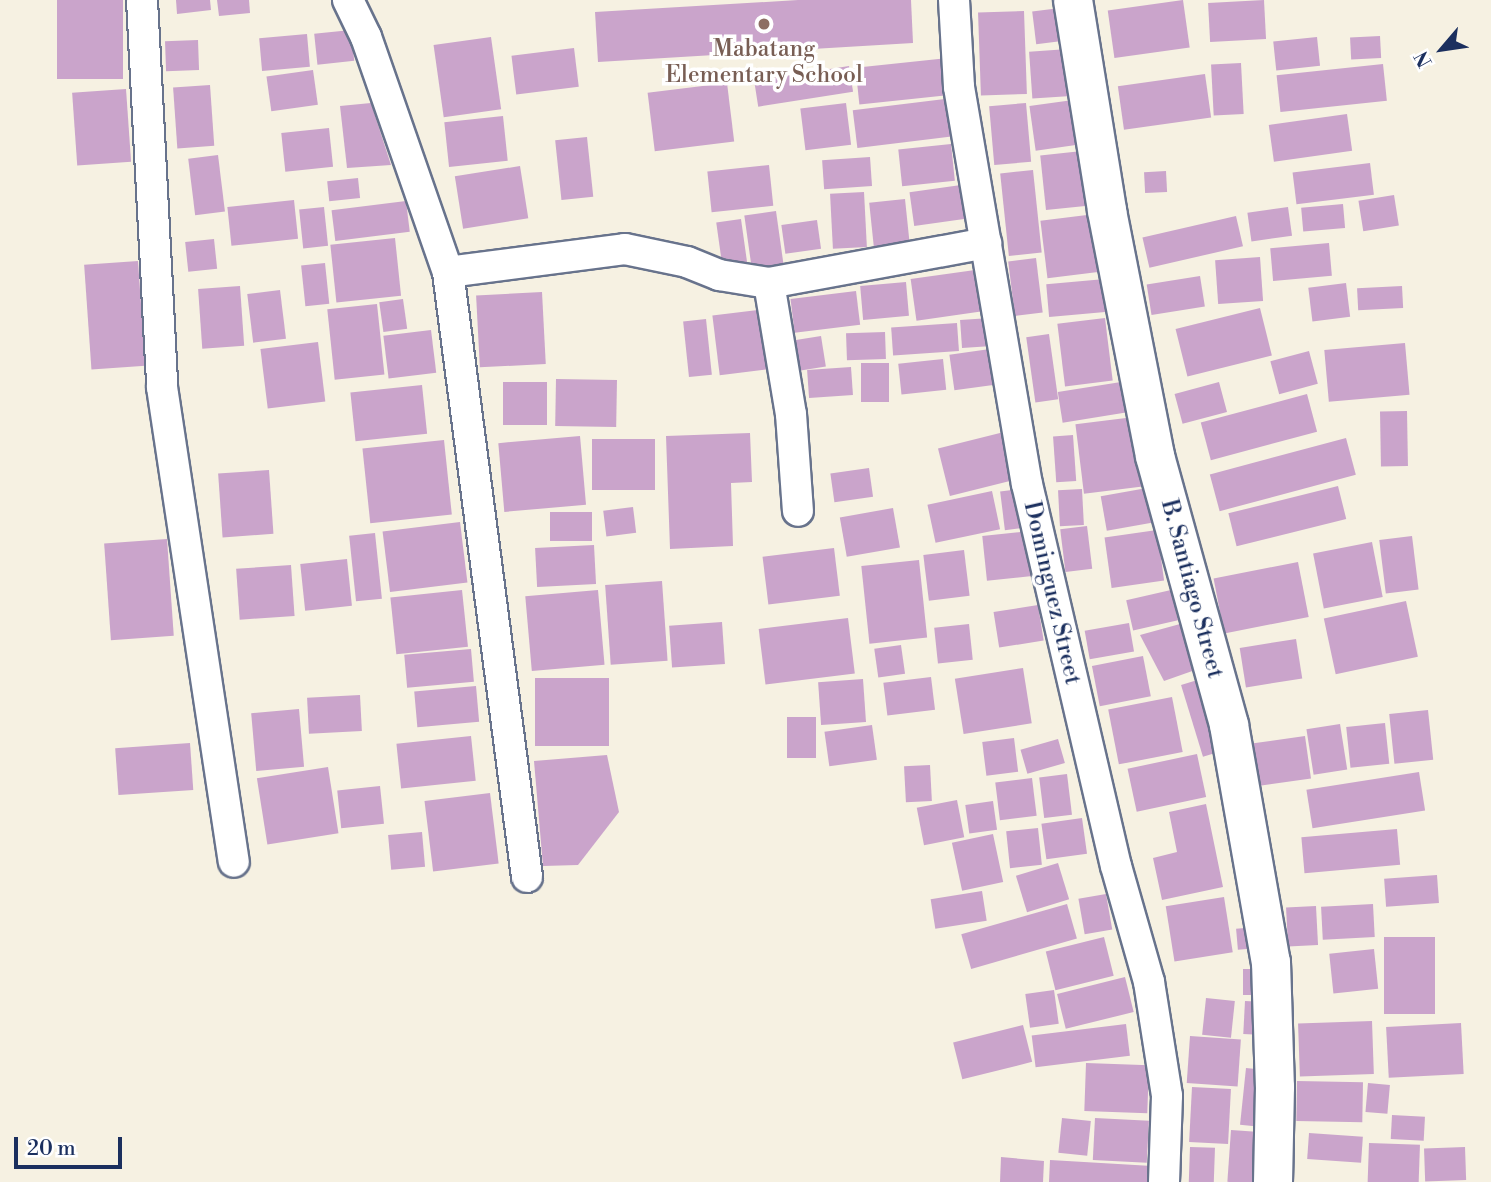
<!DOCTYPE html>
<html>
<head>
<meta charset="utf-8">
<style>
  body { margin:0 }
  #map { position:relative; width:1491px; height:1182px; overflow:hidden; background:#f6f1e2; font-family:"Libre Bodoni",serif }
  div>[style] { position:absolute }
  .building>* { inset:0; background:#caa4cb; transform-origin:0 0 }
  .roads { filter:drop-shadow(2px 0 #68738c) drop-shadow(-2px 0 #68738c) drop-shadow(0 2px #68738c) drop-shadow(0 -2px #68738c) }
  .minor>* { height:30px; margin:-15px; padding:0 15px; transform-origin:15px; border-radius:15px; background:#fff }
  .secondary>* { height:38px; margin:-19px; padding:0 19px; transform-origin:19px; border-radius:19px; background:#fff }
  .dots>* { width:19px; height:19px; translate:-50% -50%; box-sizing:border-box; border:4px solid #fff; border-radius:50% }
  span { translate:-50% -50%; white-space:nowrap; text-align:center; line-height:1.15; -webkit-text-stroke:7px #fff; paint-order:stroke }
  .education-label { font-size:23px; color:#785e54 }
  .street-label { font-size:23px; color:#1b2f5e }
  .north { position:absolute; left:1407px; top:14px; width:70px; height:70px; -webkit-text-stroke:5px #fff; paint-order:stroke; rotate:241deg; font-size:19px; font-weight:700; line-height:28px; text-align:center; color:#1b2f5e }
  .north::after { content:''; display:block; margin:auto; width:24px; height:32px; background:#1b2f5e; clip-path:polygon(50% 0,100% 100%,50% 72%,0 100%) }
  .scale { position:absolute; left:14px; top:1137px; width:108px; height:32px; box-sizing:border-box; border:4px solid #1b2f5e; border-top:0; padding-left:9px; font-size:21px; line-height:24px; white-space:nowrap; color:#1b2f5e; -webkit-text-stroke:5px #fff; paint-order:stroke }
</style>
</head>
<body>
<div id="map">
  <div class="building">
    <div style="left:57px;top:0;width:66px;height:79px"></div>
    <div style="clip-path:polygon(176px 0,210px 0,211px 10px,177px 14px)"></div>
    <div style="clip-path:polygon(217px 0,249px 0,250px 13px,219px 16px)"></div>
    <div style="clip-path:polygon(798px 0,911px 0,913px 43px,598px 62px,595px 12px)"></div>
    <div style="left:1183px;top:0;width:48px;height:76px;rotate:82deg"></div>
    <div style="left:1264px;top:0;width:39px;height:56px;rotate:87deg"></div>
    <div style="left:1060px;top:8px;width:33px;height:28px;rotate:83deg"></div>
    <div style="left:1024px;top:11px;width:83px;height:46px;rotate:88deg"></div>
    <div style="left:351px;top:30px;width:31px;height:37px;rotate:84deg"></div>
    <div style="left:307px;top:34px;width:33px;height:48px;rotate:85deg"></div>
    <div style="left:1380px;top:36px;width:22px;height:30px;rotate:87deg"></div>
    <div style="left:491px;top:37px;width:73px;height:58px;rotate:82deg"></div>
    <div style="left:1317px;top:37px;width:29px;height:44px;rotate:84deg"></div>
    <div style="left:198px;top:40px;width:30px;height:33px;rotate:88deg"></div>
    <div style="left:574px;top:48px;width:39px;height:63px;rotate:83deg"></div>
    <div style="left:1068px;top:49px;width:47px;height:39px;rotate:86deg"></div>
    <div style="left:948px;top:58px;width:37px;height:93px;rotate:84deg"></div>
    <div style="left:1241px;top:63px;width:51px;height:30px;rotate:87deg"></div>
    <div style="left:1383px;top:64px;width:37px;height:107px;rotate:84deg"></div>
    <div style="left:849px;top:66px;width:26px;height:96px;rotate:81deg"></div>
    <div style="left:313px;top:70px;width:35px;height:47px;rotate:82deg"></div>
    <div style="left:1205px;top:74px;width:44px;height:88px;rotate:82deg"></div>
    <div style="left:727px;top:83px;width:59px;height:80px;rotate:83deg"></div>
    <div style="left:210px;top:85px;width:61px;height:37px;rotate:86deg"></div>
    <div style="left:126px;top:89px;width:73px;height:54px;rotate:86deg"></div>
    <div style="left:953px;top:98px;width:38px;height:101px;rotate:83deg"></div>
    <div style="left:1073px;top:100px;width:45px;height:44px;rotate:82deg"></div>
    <div style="clip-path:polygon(371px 103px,391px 165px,347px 168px,340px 106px)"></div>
    <div style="left:846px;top:103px;width:42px;height:46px;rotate:83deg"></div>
    <div style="left:1026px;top:103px;width:59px;height:37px;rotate:85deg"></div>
    <div style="left:1347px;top:114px;width:37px;height:79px;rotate:82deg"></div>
    <div style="left:503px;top:116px;width:45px;height:59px;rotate:84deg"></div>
    <div style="left:329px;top:128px;width:39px;height:48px;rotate:84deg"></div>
    <div style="left:587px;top:137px;width:60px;height:32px;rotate:84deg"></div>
    <div style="left:951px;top:144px;width:37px;height:53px;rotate:84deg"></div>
    <div style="left:1082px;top:151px;width:55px;height:42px;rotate:84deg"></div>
    <div style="left:218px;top:155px;width:57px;height:30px;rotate:83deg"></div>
    <div style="left:870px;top:157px;width:29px;height:48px;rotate:86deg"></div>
    <div style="left:1370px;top:163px;width:32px;height:78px;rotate:83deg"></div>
    <div style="left:769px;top:165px;width:41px;height:62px;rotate:84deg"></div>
    <div style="left:520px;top:166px;width:53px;height:66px;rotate:81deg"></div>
    <div style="left:1033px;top:170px;width:83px;height:33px;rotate:84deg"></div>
    <div style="left:1166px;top:171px;width:21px;height:22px;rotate:87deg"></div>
    <div style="left:358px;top:178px;width:20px;height:31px;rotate:84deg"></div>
    <div style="left:961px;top:185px;width:34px;height:52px;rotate:82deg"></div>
    <div style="left:864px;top:192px;width:55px;height:34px;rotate:87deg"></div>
    <div style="left:1394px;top:195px;width:31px;height:36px;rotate:81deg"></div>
    <div style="left:905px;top:199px;width:47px;height:36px;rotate:84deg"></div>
    <div style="left:294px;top:200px;width:39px;height:67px;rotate:84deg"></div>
    <div style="left:406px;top:201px;width:31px;height:75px;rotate:83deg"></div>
    <div style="left:1343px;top:204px;width:24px;height:42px;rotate:85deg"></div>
    <div style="left:324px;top:207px;width:39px;height:25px;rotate:84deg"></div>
    <div style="left:1288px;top:207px;width:29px;height:41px;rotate:82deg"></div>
    <div style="left:776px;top:211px;width:55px;height:32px;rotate:82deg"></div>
    <div style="left:1095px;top:214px;width:58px;height:55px;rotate:83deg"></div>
    <div style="left:1236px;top:216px;width:31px;height:96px;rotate:77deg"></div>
    <div style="left:741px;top:219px;width:49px;height:25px;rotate:82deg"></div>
    <div style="left:817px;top:220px;width:29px;height:36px;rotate:82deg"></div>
    <div style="left:395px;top:238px;width:58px;height:65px;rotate:84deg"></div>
    <div style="left:214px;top:239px;width:30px;height:29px;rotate:84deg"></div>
    <div style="left:1329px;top:243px;width:33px;height:59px;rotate:85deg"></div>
    <div style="left:1260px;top:257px;width:44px;height:45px;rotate:86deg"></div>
    <div style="left:1036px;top:258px;width:55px;height:28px;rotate:83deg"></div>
    <div style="left:138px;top:261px;width:105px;height:54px;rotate:86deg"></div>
    <div style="left:325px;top:263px;width:41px;height:24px;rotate:84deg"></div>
    <div style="left:975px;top:270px;width:42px;height:65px;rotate:82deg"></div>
    <div style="left:1200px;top:276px;width:31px;height:54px;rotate:81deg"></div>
    <div style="left:1105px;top:279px;width:33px;height:59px;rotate:85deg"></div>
    <div style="left:906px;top:282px;width:34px;height:46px;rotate:85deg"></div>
    <div style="left:1346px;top:283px;width:34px;height:38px;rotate:83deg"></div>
    <div style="left:240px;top:286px;width:60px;height:42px;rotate:86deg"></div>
    <div style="left:1402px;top:286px;width:22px;height:45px;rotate:87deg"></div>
    <div style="left:280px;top:290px;width:49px;height:33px;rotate:83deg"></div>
    <div style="left:856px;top:291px;width:34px;height:66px;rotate:83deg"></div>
    <div style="left:542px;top:292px;width:72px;height:66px;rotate:87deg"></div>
    <div style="left:403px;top:299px;width:30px;height:24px;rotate:82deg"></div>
    <div style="left:377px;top:304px;width:71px;height:50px;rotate:84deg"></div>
    <div style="left:1260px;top:308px;width:49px;height:87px;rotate:76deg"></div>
    <div style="left:766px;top:309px;width:60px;height:54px;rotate:83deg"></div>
    <div style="left:990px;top:318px;width:28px;height:30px;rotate:86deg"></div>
    <div style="left:1105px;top:318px;width:63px;height:48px;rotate:83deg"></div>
    <div style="left:706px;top:319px;width:56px;height:23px;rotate:84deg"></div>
    <div style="left:957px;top:323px;width:28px;height:66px;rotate:86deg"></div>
    <div style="left:431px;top:330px;width:43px;height:48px;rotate:83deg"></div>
    <div style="left:885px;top:332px;width:27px;height:39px;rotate:88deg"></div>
    <div style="left:1049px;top:334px;width:66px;height:23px;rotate:82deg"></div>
    <div style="left:821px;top:336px;width:31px;height:27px;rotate:81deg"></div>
    <div style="left:318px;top:342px;width:60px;height:58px;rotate:83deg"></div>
    <div style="left:1405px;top:343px;width:52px;height:81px;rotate:85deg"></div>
    <div style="left:990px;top:349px;width:36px;height:41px;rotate:82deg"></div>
    <div style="left:1309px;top:351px;width:34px;height:40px;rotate:75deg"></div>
    <div style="left:943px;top:359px;width:31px;height:45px;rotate:84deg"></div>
    <div style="left:861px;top:363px;width:28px;height:39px"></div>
    <div style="left:851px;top:367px;width:28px;height:44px;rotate:86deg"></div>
    <div style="left:556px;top:379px;width:61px;height:47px;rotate:1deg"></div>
    <div style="left:547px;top:382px;width:43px;height:44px;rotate:90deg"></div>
    <div style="left:1121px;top:382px;width:31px;height:64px;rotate:81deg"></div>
    <div style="left:1219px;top:382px;width:31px;height:46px;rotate:75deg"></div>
    <div style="left:422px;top:385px;width:49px;height:72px;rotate:84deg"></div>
    <div style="left:1307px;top:394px;width:39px;height:110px;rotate:75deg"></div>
    <div style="left:1407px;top:411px;width:55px;height:27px;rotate:89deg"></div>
    <div style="left:1134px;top:417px;width:70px;height:59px;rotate:83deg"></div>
    <div style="left:1004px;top:432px;width:49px;height:68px;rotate:76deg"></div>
    <div style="clip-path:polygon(750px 433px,752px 482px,731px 483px,733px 546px,670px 549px,666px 436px)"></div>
    <div style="left:1073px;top:435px;width:46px;height:20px;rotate:86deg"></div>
    <div style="left:580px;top:436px;width:69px;height:82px;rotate:85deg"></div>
    <div style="left:1346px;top:438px;width:38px;height:141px;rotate:75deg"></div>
    <div style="left:592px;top:439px;width:63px;height:51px"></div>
    <div style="left:444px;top:440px;width:75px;height:82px;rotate:84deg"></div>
    <div style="left:869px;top:468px;width:29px;height:39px;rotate:82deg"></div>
    <div style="left:269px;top:470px;width:64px;height:51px;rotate:86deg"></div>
    <div style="left:1338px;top:486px;width:34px;height:113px;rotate:76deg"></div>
    <div style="left:1147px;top:488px;width:35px;height:47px;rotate:80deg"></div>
    <div style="left:1020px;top:489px;width:39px;height:20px;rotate:83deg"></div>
    <div style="left:1082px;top:489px;width:36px;height:24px;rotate:87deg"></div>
    <div style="left:992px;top:491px;width:39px;height:66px;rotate:78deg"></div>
    <div style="left:633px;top:507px;width:26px;height:30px;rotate:83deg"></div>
    <div style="left:893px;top:508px;width:40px;height:54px;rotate:80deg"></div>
    <div style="left:550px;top:512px;width:42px;height:29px"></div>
    <div style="left:460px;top:522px;width:61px;height:78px;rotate:83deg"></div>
    <div style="left:1087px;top:526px;width:43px;height:27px;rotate:83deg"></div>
    <div style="left:1157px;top:530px;width:51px;height:53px;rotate:82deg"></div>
    <div style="left:1030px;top:531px;width:45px;height:48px;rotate:84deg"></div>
    <div style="left:375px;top:533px;width:66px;height:26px;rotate:84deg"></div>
    <div style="left:1412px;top:536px;width:54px;height:33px;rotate:83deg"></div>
    <div style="left:167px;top:539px;width:97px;height:63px;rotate:86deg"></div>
    <div style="left:1372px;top:542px;width:56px;height:60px;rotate:79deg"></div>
    <div style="left:594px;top:545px;width:39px;height:59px;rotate:87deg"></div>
    <div style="left:834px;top:548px;width:48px;height:72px;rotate:83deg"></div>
    <div style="left:964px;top:550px;width:46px;height:41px;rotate:83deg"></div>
    <div style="left:347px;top:559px;width:47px;height:47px;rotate:84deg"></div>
    <div style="left:919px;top:560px;width:78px;height:58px;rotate:84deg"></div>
    <div style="left:1298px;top:562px;width:56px;height:86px;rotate:79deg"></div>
    <div style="left:291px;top:565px;width:51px;height:55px;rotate:86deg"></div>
    <div style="left:662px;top:581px;width:80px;height:57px;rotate:86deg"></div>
    <div style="left:462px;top:590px;width:57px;height:72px;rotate:84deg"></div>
    <div style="left:598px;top:590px;width:75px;height:73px;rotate:85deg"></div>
    <div style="left:1171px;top:590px;width:31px;height:46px;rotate:77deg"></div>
    <div style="left:1406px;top:601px;width:57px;height:84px;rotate:78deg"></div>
    <div style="left:1038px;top:605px;width:36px;height:45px;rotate:81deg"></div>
    <div style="left:848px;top:618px;width:56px;height:90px;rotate:83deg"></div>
    <div style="left:722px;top:622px;width:42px;height:53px;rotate:86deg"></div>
    <div style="left:1129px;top:623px;width:29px;height:45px;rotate:80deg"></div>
    <div style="left:969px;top:624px;width:36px;height:35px;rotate:84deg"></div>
    <div style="clip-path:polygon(1180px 624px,1198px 669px,1164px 681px,1140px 635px)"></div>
    <div style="left:1296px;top:639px;width:40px;height:57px;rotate:81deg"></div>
    <div style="left:901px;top:645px;width:29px;height:27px;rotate:82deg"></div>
    <div style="left:471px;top:649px;width:33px;height:67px;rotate:85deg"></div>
    <div style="left:1143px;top:656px;width:41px;height:52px;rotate:79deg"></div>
    <div style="left:1023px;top:668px;width:56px;height:69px;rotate:81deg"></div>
    <div style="left:931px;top:677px;width:33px;height:48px;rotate:83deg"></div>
    <div style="left:535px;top:678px;width:74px;height:68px"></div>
    <div style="left:1204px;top:678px;width:75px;height:24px;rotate:73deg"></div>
    <div style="left:863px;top:679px;width:43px;height:45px;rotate:86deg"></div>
    <div style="left:476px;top:686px;width:36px;height:62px;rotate:85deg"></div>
    <div style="left:360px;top:695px;width:36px;height:53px;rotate:87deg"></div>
    <div style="left:1172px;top:697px;width:56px;height:65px;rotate:79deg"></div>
    <div style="left:299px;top:709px;width:58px;height:48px;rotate:85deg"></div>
    <div style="left:1428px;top:710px;width:50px;height:39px;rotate:84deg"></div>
    <div style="left:787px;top:717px;width:29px;height:41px"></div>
    <div style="left:1385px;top:723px;width:41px;height:39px;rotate:84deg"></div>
    <div style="left:1340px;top:724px;width:46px;height:34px;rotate:81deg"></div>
    <div style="left:872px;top:725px;width:35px;height:48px;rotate:82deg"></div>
    <div style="left:471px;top:736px;width:45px;height:75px;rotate:84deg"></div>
    <div style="left:1305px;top:736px;width:43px;height:52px;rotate:82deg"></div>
    <div style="left:1014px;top:738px;width:34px;height:32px;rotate:83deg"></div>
    <div style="left:1058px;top:739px;width:25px;height:39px;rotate:74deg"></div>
    <div style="left:190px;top:743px;width:47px;height:75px;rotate:86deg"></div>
    <div style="left:1197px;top:754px;width:44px;height:71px;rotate:78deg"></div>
    <div style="clip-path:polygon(607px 755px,619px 812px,578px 865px,543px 866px,534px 761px)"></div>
    <div style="left:930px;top:765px;width:36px;height:26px;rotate:87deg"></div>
    <div style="left:328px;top:767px;width:67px;height:72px;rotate:81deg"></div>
    <div style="left:1419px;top:772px;width:39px;height:114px;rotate:81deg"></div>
    <div style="left:1067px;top:774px;width:41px;height:28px;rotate:83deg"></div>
    <div style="left:1032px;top:778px;width:38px;height:37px;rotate:83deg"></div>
    <div style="left:380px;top:786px;width:38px;height:43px;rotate:84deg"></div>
    <div style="left:490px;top:793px;width:71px;height:66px;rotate:83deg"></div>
    <div style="left:957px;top:800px;width:38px;height:41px;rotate:79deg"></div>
    <div style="left:993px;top:801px;width:29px;height:28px;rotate:82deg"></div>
    <div style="clip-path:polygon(1206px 804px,1223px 887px,1162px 900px,1153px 858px,1177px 852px,1169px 812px)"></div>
    <div style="left:1082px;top:818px;width:36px;height:41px;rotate:82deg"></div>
    <div style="left:1038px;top:828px;width:37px;height:32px;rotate:84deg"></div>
    <div style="left:1397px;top:829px;width:36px;height:96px;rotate:85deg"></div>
    <div style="left:422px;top:832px;width:35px;height:34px;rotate:85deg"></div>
    <div style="left:993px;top:834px;width:49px;height:42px;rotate:78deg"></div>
    <div style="left:1058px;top:863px;width:38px;height:44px;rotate:73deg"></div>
    <div style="left:1437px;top:875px;width:28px;height:53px;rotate:86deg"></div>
    <div style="left:982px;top:891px;width:30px;height:52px;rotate:81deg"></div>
    <div style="left:1106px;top:894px;width:36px;height:28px;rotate:80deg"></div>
    <div style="left:1224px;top:897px;width:56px;height:59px;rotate:81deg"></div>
    <div style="left:1067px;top:904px;width:36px;height:110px;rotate:74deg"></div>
    <div style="left:1373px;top:904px;width:33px;height:52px;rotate:87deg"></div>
    <div style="left:1316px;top:906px;width:39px;height:30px;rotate:87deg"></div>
    <div style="left:1257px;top:927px;width:21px;height:21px;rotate:85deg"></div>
    <div style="left:1104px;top:937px;width:40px;height:60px;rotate:76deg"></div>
    <div style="left:1384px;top:937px;width:51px;height:77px"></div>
    <div style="left:1374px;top:949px;width:40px;height:45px;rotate:84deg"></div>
    <div style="left:1243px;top:969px;width:18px;height:26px"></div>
    <div style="left:1125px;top:977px;width:36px;height:70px;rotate:76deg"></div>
    <div style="left:1054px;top:990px;width:34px;height:29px;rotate:82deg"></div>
    <div style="left:1206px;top:998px;width:29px;height:37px;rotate:6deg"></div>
    <div style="left:1245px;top:1001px;width:20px;height:33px;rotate:3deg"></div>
    <div style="left:1372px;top:1021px;width:53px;height:74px;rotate:88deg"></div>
    <div style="left:1461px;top:1023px;width:51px;height:75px;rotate:87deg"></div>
    <div style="left:1126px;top:1024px;width:32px;height:95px;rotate:83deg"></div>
    <div style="left:1023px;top:1025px;width:38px;height:72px;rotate:76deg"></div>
    <div style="left:1190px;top:1036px;width:51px;height:47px;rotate:4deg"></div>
    <div style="left:1086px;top:1063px;width:63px;height:48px;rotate:2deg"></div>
    <div style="left:1246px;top:1068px;width:20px;height:57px;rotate:6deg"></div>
    <div style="left:1297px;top:1081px;width:66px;height:40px;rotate:1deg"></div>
    <div style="left:1368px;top:1083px;width:22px;height:29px;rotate:5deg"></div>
    <div style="left:1192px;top:1087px;width:39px;height:55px;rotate:3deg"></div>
    <div style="left:1392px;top:1115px;width:33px;height:24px;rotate:3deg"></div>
    <div style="left:1062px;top:1118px;width:29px;height:35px;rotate:6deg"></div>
    <div style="left:1095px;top:1118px;width:54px;height:42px;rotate:3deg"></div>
    <div style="left:1231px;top:1130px;width:32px;height:52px;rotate:4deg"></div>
    <div style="left:1309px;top:1133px;width:54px;height:26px;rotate:4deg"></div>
    <div style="left:1369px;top:1143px;width:51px;height:39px;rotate:2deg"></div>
    <div style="left:1190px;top:1147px;width:25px;height:35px;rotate:2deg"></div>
    <div style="left:1465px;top:1147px;width:33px;height:41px;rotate:88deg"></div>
    <div style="clip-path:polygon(1001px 1157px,1044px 1161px,1043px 1182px,1000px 1182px)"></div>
    <div style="clip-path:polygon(1050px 1160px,1152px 1166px,1151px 1182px,1049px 1182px)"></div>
  </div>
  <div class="roads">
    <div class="minor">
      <div style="left:142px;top:0;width:388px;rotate:87deg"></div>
      <div style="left:162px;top:387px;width:480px;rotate:81.4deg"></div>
      <div style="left:348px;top:0;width:41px;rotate:64.1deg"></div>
      <div style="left:366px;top:37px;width:249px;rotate:70.8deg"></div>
      <div style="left:448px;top:272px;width:610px;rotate:82.56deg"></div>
      <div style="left:954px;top:0;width:87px;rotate:86.7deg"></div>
      <div style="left:959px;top:87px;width:403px;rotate:80.3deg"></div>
      <div style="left:1027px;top:484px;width:392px;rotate:76.9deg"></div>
      <div style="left:1116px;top:866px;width:121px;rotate:74.1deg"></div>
      <div style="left:1149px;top:982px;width:115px;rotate:81deg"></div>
      <div style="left:1167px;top:1096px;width:86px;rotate:92deg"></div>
      <div style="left:448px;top:272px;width:178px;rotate:-7.4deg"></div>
      <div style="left:625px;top:249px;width:63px;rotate:11.8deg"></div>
      <div style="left:687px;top:262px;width:35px;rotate:22deg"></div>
      <div style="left:719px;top:275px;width:51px;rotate:9.1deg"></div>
      <div style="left:769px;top:283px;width:221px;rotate:-10.4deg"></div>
      <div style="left:769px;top:283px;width:133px;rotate:80.5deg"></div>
      <div style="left:791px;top:414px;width:97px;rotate:85.9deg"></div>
    </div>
    <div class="secondary">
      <div style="left:1073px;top:0;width:214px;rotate:80.8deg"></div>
      <div style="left:1107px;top:211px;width:250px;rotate:78.9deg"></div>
      <div style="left:1155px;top:456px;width:279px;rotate:74.6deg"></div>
      <div style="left:1229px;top:725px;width:241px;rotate:80deg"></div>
      <div style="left:1271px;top:962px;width:125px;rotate:88.2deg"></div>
      <div style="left:1275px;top:1087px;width:95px;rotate:91.2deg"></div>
    </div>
  </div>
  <div class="dots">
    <div style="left:764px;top:24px;background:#8d6e63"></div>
  </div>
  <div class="education-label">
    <span style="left:764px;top:62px">Mabatang<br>Elementary School</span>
  </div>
  <div class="street-label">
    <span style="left:1192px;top:589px;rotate:75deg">B. Santiago Street</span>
    <span style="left:1052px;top:593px;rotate:77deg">Dominguez Street</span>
  </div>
  <div class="north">N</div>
  <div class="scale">20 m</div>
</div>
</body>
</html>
